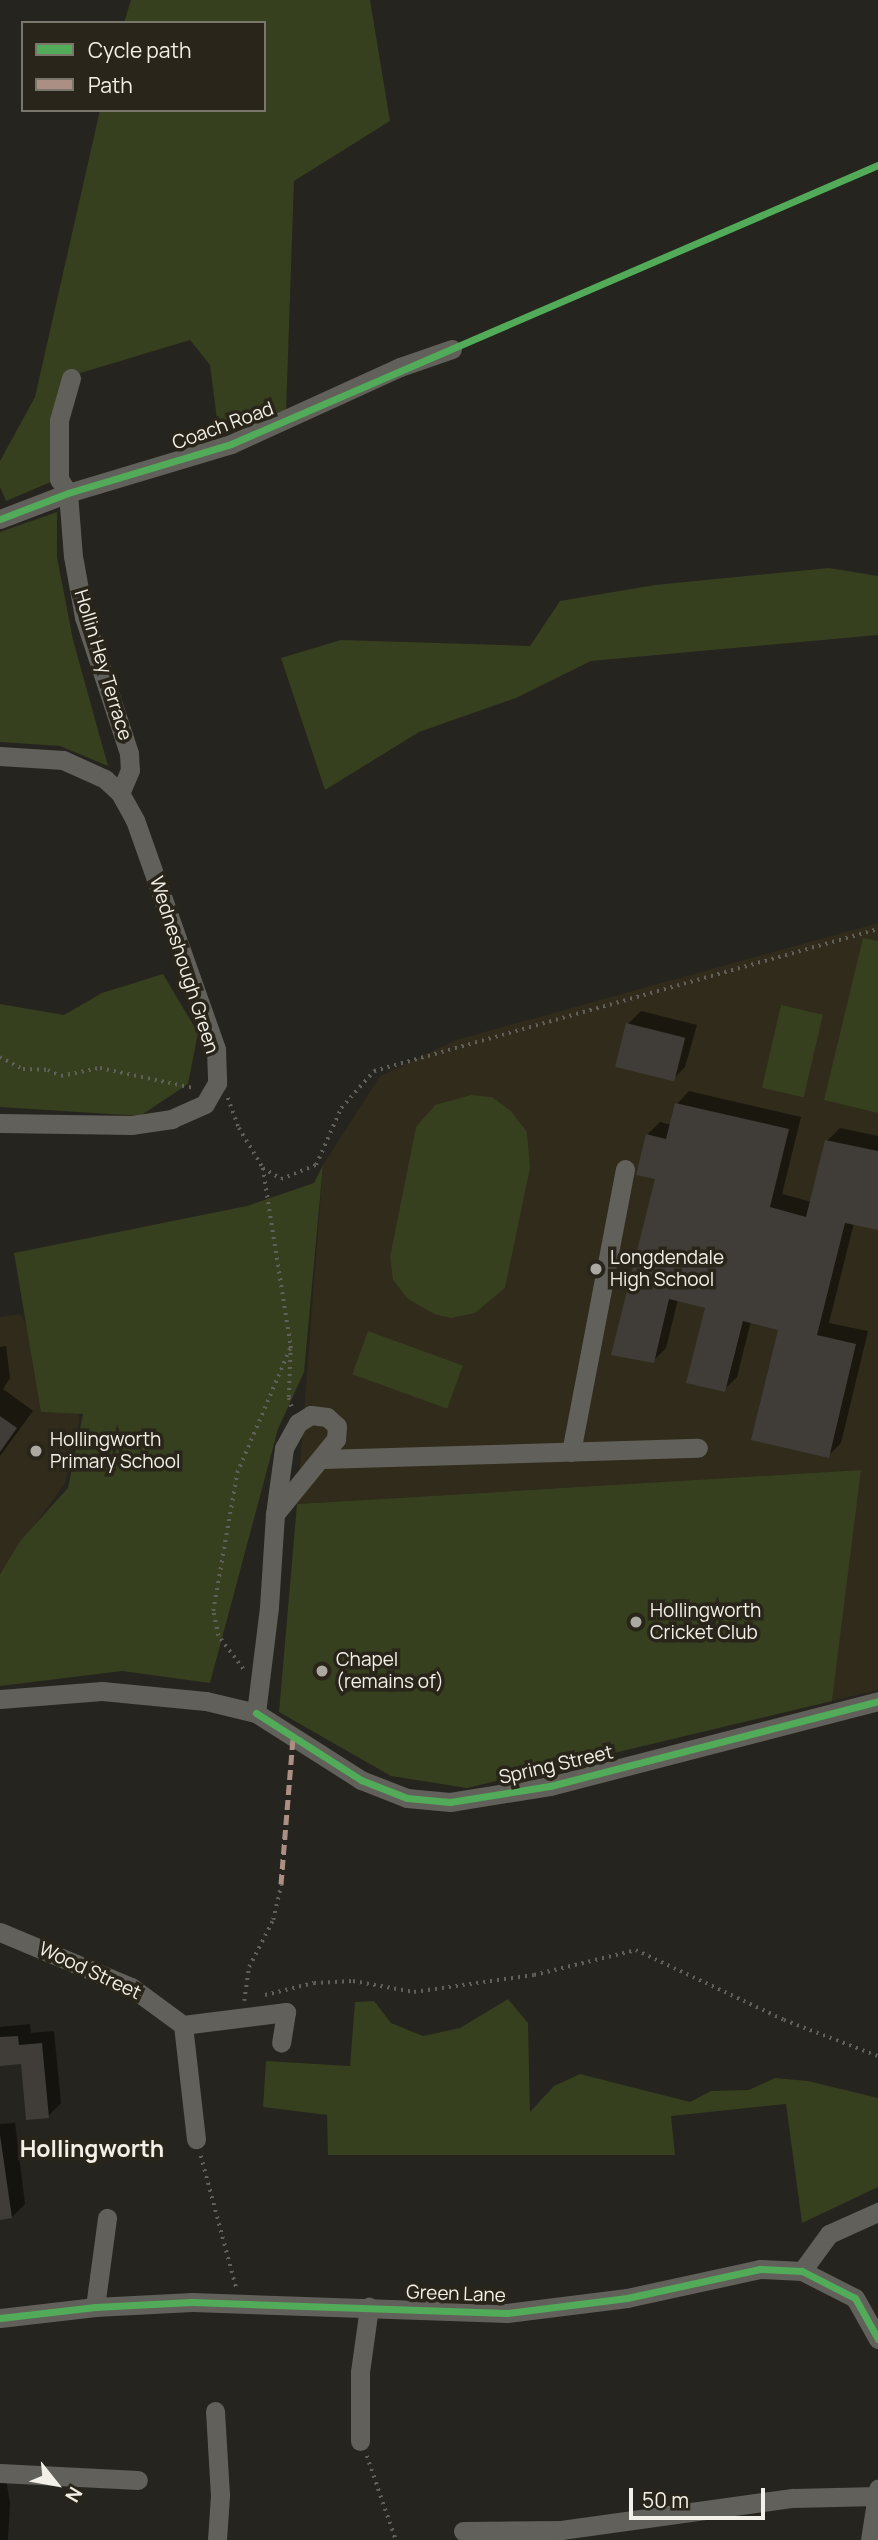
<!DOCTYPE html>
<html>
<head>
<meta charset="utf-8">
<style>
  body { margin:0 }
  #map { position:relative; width:878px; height:2540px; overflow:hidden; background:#26241e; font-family:Manrope,sans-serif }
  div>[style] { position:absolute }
  .built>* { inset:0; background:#302b1b }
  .green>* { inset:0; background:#363f1e; transform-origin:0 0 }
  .shadow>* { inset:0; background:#0007 }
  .building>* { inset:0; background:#403d38; transform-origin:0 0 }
  .path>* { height:3.5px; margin-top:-1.75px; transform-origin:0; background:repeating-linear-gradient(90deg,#61605b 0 2px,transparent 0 7px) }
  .minor>* { height:19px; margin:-9.5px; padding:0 9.5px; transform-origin:9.5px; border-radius:9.5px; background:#61605a }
  .quiet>* { height:5px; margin-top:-2.5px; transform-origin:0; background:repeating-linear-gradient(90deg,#ac8f84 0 10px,transparent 0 15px) }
  .cycleway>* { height:7px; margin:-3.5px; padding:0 3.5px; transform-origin:3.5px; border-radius:3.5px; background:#51ab58 }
  .dots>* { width:19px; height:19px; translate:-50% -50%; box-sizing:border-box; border:4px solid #29251a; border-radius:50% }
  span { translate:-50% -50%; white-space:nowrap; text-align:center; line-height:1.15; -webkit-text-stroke:7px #29251a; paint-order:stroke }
  .street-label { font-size:19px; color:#f2f0e8 }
  .poi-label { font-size:19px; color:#f2f0e8 }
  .left { translate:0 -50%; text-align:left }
  .quarter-label { font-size:23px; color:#f2f0e8; font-weight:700 }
  .legend { position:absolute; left:21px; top:21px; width:245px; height:91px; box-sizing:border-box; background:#29251a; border:2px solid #79766c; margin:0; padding:9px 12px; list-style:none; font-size:21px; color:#f2f0e8 }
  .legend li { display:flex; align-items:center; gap:14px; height:35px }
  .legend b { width:35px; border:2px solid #79766c }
  .north { position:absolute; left:21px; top:2449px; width:70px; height:70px; -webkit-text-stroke:5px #29251a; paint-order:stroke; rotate:121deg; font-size:19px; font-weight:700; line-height:28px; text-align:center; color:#f2f0e8 }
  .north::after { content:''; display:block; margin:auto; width:24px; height:32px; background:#f2f0e8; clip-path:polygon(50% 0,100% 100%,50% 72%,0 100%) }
  .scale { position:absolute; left:629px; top:2488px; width:136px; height:32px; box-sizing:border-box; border:4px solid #f2f0e8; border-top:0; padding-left:9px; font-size:21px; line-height:24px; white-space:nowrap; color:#f2f0e8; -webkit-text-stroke:5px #29251a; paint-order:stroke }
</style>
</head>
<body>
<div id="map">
  <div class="built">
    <div style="clip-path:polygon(878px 923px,878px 1690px,832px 1701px,860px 1470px,297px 1504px,323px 1165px,380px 1076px,456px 1040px)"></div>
    <div style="clip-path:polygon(20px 1314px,79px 1409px,79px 1422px,65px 1483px,0 1573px,0 1317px)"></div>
  </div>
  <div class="green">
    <div style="clip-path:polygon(131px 0,370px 0,390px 121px,294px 181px,286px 413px,219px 435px,210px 365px,190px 340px,77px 374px,53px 481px,6px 501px,0 487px,0 461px,35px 397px,100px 110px,264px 110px,264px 23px,124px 23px)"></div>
    <div style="clip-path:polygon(57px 512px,57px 557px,73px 640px,108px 766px,60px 746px,0 742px,0 532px)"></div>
    <div style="clip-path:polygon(829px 568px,878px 576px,878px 635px,591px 661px,516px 698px,419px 732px,325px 790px,281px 658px,341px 640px,530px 646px,560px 601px,655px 585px)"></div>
    <div style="clip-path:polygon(863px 938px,878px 941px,878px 1113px,824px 1100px)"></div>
    <div style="clip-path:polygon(163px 974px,198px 1033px,188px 1084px,140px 1116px,0 1107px,0 1004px,64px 1015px,102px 993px)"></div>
    <div style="left:781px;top:1005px;width:43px;height:85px;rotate:13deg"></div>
    <div style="clip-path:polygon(471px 1095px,492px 1097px,511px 1111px,527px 1132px,530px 1168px,505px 1288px,475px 1313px,451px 1318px,434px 1314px,408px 1299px,393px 1280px,390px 1257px,416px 1127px,435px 1105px)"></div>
    <div style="clip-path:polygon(323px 1165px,304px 1372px,278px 1429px,210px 1683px,122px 1671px,0 1686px,0 1574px,21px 1540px,68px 1488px,83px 1414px,41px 1412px,14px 1253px,247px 1206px,314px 1183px)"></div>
    <div style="left:368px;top:1331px;width:101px;height:46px;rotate:20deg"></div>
    <div style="clip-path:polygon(861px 1470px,832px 1701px,467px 1788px,391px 1776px,279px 1712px,297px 1504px)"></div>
    <div style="clip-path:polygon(508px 1999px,528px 2023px,530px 2112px,554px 2086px,580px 2074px,690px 2102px,711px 2091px,749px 2090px,775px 2078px,808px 2081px,878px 2098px,878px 2187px,802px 2223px,786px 2104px,671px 2116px,675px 2155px,328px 2155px,327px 2115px,263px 2107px,266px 2061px,350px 2066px,355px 2002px,374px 2001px,391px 2023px,423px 2036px,460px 2028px)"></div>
  </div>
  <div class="shadow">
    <div style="clip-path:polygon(641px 1011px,697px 1025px,685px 1067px,672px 1080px,628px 1024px)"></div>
    <div style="clip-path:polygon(689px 1091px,801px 1117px,782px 1194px,812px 1202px,827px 1141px,840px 1128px,878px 1136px,878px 1228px,854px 1223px,829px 1323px,868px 1331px,841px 1443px,828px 1456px,780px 1328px,751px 1321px,737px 1377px,724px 1390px,707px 1307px,678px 1299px,666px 1348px,653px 1361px,657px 1178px,647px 1135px,660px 1122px,672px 1125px,677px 1104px)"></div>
    <div style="clip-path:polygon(6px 1346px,10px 1378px,3px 1389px,33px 1411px,0 1456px,0 1347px)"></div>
    <div style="clip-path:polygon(30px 2024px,31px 2033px,54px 2031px,61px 2103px,48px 2116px,22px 2062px,0 2064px,0 2027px)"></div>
    <div style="clip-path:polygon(15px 2123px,25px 2204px,12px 2217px,0 2218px,0 2124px)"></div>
    <div style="clip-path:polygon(0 2468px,4px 2468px,10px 2503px,8px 2540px,0 2540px)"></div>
  </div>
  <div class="building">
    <div style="left:626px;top:1023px;width:61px;height:45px;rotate:14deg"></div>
    <div style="clip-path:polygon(675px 1103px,789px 1129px,770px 1207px,806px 1217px,825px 1140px,878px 1151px,878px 1230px,845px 1223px,817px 1335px,856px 1344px,829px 1458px,751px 1440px,778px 1330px,743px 1321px,725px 1392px,686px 1383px,705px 1308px,669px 1299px,654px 1363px,611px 1355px,655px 1179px,636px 1175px,646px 1134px,666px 1139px)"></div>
    <div style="clip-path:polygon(0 1416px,17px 1428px,0 1452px)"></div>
    <div style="clip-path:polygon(18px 2036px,19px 2045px,42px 2043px,49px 2118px,26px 2120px,21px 2064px,0 2066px,0 2037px)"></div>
    <div style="clip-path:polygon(0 2135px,12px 2218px,0 2220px)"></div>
  </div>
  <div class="path">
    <div style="left:0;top:1057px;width:26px;rotate:28deg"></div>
    <div style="left:23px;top:1069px;width:25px;rotate:2deg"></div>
    <div style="left:48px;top:1070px;width:14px;rotate:25deg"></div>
    <div style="left:61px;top:1076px;width:40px;rotate:-12deg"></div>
    <div style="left:100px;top:1068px;width:95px;rotate:12.1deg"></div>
    <div style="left:228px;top:1098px;width:32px;rotate:70deg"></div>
    <div style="left:239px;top:1128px;width:47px;rotate:59deg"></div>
    <div style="left:263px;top:1168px;width:180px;rotate:81.1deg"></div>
    <div style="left:291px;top:1346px;width:52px;rotate:92.2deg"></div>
    <div style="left:289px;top:1398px;width:10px;rotate:73deg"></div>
    <div style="left:263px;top:1168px;width:21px;rotate:31deg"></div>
    <div style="left:281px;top:1179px;width:38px;rotate:-22deg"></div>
    <div style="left:316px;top:1165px;width:62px;rotate:-66.3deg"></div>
    <div style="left:341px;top:1108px;width:50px;rotate:-48.3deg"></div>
    <div style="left:374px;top:1071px;width:524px;rotate:-15.73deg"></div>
    <div style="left:243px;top:1669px;width:41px;rotate:-127.1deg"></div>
    <div style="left:218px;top:1636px;width:25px;rotate:-101deg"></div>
    <div style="left:213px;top:1611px;width:140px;rotate:-80.1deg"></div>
    <div style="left:237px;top:1473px;width:136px;rotate:-67deg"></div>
    <div style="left:265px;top:1995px;width:50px;rotate:-13.8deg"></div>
    <div style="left:314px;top:1983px;width:39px;rotate:-3deg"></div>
    <div style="left:353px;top:1981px;width:62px;rotate:10.2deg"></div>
    <div style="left:414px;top:1992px;width:121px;rotate:-8.1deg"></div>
    <div style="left:534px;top:1975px;width:105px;rotate:-13.8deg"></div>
    <div style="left:636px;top:1950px;width:164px;rotate:25.3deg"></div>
    <div style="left:784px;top:2020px;width:101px;rotate:21deg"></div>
    <div style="left:244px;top:2001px;width:34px;rotate:-82deg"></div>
    <div style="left:249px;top:1967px;width:53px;rotate:-62.9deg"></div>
    <div style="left:273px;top:1920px;width:37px;rotate:-77deg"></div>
    <div style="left:201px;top:2156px;width:136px;rotate:75deg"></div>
    <div style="left:367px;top:2456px;width:89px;rotate:71deg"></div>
  </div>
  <div class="minor">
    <div style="left:71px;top:378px;width:44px;rotate:105.9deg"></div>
    <div style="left:59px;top:420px;width:59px;rotate:90deg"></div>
    <div style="left:59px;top:479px;width:17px;rotate:57deg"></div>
    <div style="left:68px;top:493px;width:63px;rotate:85.5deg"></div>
    <div style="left:73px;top:556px;width:62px;rotate:79.8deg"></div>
    <div style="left:84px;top:617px;width:143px;rotate:71.7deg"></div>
    <div style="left:129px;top:753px;width:17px;rotate:87deg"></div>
    <div style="left:130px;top:770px;width:25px;rotate:113deg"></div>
    <div style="left:0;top:519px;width:73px;rotate:-20.9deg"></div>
    <div style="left:68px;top:493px;width:170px;rotate:-16.7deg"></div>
    <div style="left:231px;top:444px;width:186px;rotate:-24.5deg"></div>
    <div style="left:400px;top:367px;width:55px;rotate:-19.1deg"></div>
    <div style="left:0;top:756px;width:63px;rotate:3.6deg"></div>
    <div style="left:63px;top:760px;width:46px;rotate:24.3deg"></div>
    <div style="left:105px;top:779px;width:21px;rotate:43deg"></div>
    <div style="left:120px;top:793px;width:31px;rotate:61deg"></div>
    <div style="left:135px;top:820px;width:243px;rotate:70.5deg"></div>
    <div style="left:216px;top:1049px;width:34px;rotate:88deg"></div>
    <div style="left:217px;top:1083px;width:24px;rotate:120deg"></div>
    <div style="left:205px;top:1104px;width:36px;rotate:156deg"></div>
    <div style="left:172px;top:1119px;width:40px;rotate:171.5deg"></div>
    <div style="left:132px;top:1125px;width:132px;rotate:-179.1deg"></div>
    <div style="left:571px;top:1452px;width:288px;rotate:-79.2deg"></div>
    <div style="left:322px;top:1459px;width:376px;rotate:-1.7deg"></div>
    <div style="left:0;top:1699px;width:102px;rotate:-4.5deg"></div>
    <div style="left:102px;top:1691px;width:104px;rotate:5.5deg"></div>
    <div style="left:206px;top:1701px;width:51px;rotate:13.5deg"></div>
    <div style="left:256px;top:1713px;width:125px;rotate:32.5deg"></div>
    <div style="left:361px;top:1780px;width:49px;rotate:21.4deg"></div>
    <div style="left:407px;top:1798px;width:43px;rotate:5.3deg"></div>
    <div style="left:450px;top:1802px;width:101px;rotate:-9.1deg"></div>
    <div style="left:550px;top:1786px;width:339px;rotate:-14.5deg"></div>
    <div style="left:256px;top:1713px;width:107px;rotate:-83deg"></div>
    <div style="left:269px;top:1607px;width:93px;rotate:-86.3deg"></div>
    <div style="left:275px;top:1514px;width:67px;rotate:-82.2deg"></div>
    <div style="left:284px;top:1448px;width:29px;rotate:-61deg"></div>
    <div style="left:298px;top:1423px;width:15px;rotate:-32deg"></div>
    <div style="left:311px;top:1415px;width:16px;rotate:7deg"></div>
    <div style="left:327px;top:1417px;width:13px;rotate:42deg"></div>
    <div style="left:337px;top:1426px;width:13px;rotate:94deg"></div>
    <div style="left:336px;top:1439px;width:97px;rotate:129.1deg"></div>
    <div style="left:0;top:1932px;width:142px;rotate:22.8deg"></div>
    <div style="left:131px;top:1987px;width:64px;rotate:36.2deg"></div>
    <div style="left:183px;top:2025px;width:115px;rotate:83.5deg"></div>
    <div style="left:183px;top:2025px;width:104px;rotate:-7.2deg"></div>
    <div style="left:286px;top:2012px;width:31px;rotate:99deg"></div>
    <div style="left:802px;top:2271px;width:46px;rotate:-53.9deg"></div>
    <div style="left:829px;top:2234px;width:54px;rotate:-24.2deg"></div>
    <div style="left:95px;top:2307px;width:90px;rotate:-82.3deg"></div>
    <div style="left:0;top:2318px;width:96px;rotate:-6.6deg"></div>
    <div style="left:95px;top:2307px;width:97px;rotate:-3deg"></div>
    <div style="left:192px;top:2302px;width:315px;rotate:2deg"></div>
    <div style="left:507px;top:2313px;width:121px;rotate:-7.1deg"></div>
    <div style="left:627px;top:2298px;width:136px;rotate:-12.3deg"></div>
    <div style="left:760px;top:2269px;width:42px;rotate:2.7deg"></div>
    <div style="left:802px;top:2271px;width:59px;rotate:27deg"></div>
    <div style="left:855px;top:2298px;width:47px;rotate:60.7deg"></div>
    <div style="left:215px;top:2411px;width:84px;rotate:86.6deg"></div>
    <div style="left:220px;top:2495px;width:45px;rotate:93.8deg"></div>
    <div style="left:360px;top:2441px;width:69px;rotate:-90deg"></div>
    <div style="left:360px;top:2372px;width:66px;rotate:-82.1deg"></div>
    <div style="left:0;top:2473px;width:138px;rotate:2.9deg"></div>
    <div style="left:463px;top:2531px;width:98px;rotate:-0.6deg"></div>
    <div style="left:561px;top:2530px;width:234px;rotate:-7.9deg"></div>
    <div style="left:793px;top:2498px;width:84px;rotate:-1.4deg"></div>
    <div style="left:870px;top:2540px;width:52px;rotate:-81.1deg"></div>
  </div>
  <div class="quiet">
    <div style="left:281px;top:1884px;width:145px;rotate:-85.3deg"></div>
  </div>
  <div class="cycleway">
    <div style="left:0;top:519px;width:73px;rotate:-20.9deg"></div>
    <div style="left:68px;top:493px;width:170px;rotate:-16.7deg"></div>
    <div style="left:231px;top:444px;width:705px;rotate:-23.33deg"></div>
    <div style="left:256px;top:1713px;width:125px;rotate:32.5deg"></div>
    <div style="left:361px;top:1780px;width:49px;rotate:21.4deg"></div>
    <div style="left:407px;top:1798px;width:43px;rotate:5.3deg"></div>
    <div style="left:450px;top:1802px;width:101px;rotate:-9.1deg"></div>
    <div style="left:550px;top:1786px;width:339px;rotate:-14.5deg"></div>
    <div style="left:0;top:2318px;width:96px;rotate:-6.6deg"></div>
    <div style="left:95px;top:2307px;width:97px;rotate:-3deg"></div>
    <div style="left:192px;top:2302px;width:315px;rotate:2deg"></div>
    <div style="left:507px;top:2313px;width:121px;rotate:-7.1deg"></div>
    <div style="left:627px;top:2298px;width:136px;rotate:-12.3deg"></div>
    <div style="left:760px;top:2269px;width:42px;rotate:2.7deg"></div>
    <div style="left:802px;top:2271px;width:59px;rotate:27deg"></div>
    <div style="left:855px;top:2298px;width:47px;rotate:60.7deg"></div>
  </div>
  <div class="dots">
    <div style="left:596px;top:1269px;background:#aba9a1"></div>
    <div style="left:36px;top:1451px;background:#aba9a1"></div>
    <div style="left:636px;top:1622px;background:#aba9a1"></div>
    <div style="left:322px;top:1671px;background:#aba9a1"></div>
  </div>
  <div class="street-label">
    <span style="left:223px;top:426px;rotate:-20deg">Coach Road</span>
    <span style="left:103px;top:665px;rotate:73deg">Hollin Hey Terrace</span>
    <span style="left:184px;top:965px;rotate:72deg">Wedneshough Green</span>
    <span style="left:556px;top:1765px;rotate:-13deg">Spring Street</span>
    <span style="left:90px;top:1971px;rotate:25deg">Wood Street</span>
    <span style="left:456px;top:2294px;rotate:2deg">Green Lane</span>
  </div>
  <div class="poi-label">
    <span class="left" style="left:610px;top:1269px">Longdendale<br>High School</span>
    <span class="left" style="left:50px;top:1451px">Hollingworth<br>Primary School</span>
    <span class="left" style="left:650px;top:1622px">Hollingworth<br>Cricket Club</span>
    <span class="left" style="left:336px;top:1671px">Chapel<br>(remains of)</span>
  </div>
  <div class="quarter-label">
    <span style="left:92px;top:2148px">Hollingworth</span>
  </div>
  <ul class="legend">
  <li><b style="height:9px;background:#51ab58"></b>Cycle path</li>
  <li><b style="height:9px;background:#ac8f84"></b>Path</li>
  </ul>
  <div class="north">N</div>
  <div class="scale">50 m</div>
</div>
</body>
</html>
